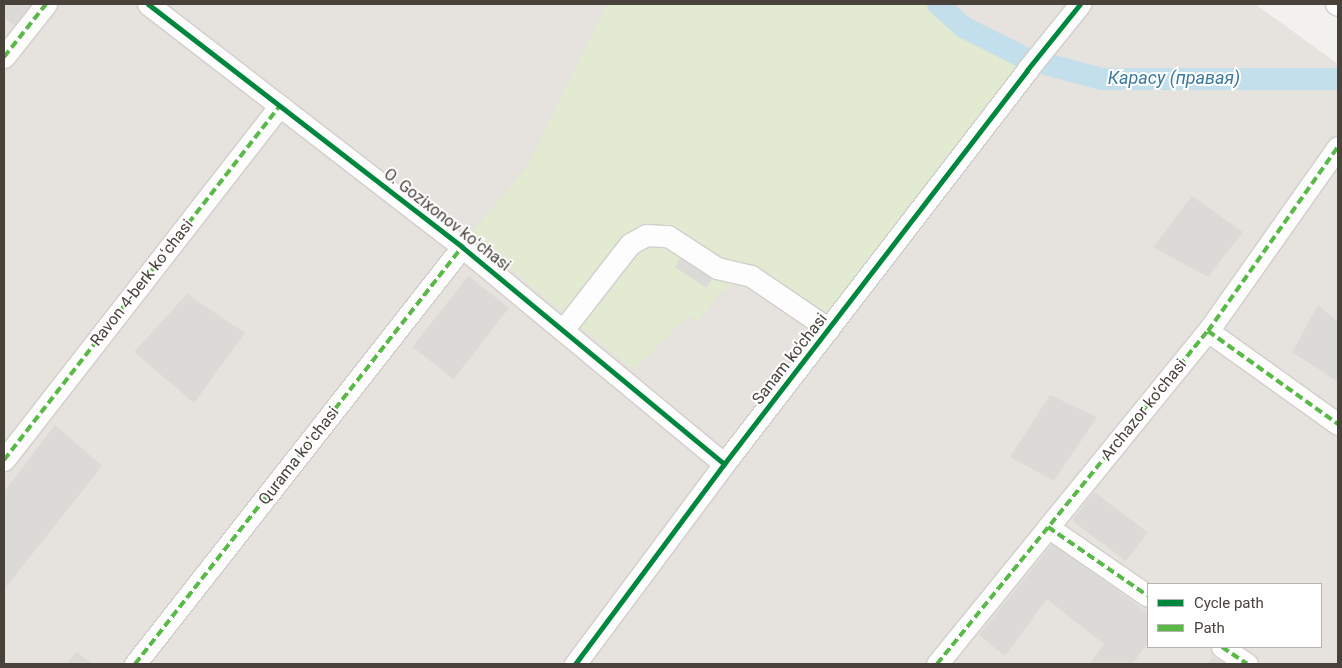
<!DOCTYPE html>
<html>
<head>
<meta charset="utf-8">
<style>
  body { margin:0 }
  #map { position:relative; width:1342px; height:668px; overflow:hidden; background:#f3f1ef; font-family:Roboto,sans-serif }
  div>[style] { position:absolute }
  .residential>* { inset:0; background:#e6e2dd }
  .green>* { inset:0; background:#e2ead2 }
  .canal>* { height:22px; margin:-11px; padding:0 11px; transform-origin:11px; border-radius:11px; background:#c4dfec }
  .building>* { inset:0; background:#dcdad7; transform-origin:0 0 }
  .roads { filter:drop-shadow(1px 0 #d1cfcc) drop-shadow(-1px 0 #d1cfcc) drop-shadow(0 1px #d1cfcc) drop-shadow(0 -1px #d1cfcc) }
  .minor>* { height:21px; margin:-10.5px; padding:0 10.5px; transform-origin:10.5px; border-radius:10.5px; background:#fdfdfd }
  .quiet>* { height:4px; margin-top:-2px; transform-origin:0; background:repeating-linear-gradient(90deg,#58b947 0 8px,transparent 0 12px) }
  .cycleway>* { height:5px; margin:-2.5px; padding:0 2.5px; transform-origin:2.5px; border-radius:2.5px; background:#00873e }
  span { translate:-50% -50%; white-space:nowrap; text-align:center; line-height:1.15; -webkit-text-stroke:4px #fff; paint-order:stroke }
  .street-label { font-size:16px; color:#49423b }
  .water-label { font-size:18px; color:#3a7a9c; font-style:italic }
  .frame { position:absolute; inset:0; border:5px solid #49423b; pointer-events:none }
  .legend { position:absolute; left:1147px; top:583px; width:175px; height:65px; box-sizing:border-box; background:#fff; border:1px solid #b6b3b1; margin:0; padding:6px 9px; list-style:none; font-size:15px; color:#49423b }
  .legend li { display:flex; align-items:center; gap:10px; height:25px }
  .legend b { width:25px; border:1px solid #b6b3b1 }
</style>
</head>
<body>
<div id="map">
  <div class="residential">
    <div style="clip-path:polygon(evenodd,4px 4px,1255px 4px,1338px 64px,1338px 664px,4px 664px,4px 4px,1148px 584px,1321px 584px,1321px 647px,1148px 647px,1148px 584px)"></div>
  </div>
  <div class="green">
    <div style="clip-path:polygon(607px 4px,938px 4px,965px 28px,1027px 59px,814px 329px,743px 278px,719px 294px,697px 322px,688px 315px,634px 370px,469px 235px,528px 166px)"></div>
  </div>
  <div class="canal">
    <div style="left:938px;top:4px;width:36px;rotate:42deg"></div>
    <div style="left:965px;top:28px;width:69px;rotate:26.6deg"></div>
    <div style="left:1027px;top:59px;width:78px;rotate:14.9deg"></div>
    <div style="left:1102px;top:79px;width:236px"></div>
  </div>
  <div class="building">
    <div style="clip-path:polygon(4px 4px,33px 4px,15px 26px,4px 17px)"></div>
    <div style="clip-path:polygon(1192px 196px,1243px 232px,1208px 277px,1153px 247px)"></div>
    <div style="left:685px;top:251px;width:38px;height:19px;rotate:33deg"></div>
    <div style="left:468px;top:276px;width:52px;height:90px;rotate:38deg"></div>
    <div style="clip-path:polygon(187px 294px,245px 333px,194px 403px,134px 352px)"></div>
    <div style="clip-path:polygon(1318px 305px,1338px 322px,1338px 382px,1292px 352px)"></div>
    <div style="clip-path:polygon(1050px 395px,1097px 417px,1054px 481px,1010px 457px)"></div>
    <div style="clip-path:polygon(55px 425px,102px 466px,4px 590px,4px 492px)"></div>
    <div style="left:1094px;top:492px;width:67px;height:36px;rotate:37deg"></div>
    <div style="clip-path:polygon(1053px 543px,1148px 613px,1148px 643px,1132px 664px,1090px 664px,1104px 644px,1047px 599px,1005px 656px,979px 635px)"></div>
    <div style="clip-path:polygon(76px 652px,93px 664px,66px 664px)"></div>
    <div style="clip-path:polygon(1213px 657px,1224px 664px,1207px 664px)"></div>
  </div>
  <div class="roads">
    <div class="minor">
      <div style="left:148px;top:4px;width:397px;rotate:37.7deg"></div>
      <div style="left:462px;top:247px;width:340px;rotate:39.6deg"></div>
      <div style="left:1336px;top:4px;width:2px;rotate:27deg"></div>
      <div style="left:4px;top:57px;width:68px;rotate:-51.6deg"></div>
      <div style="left:563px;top:330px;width:109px;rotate:-52.1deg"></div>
      <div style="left:630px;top:244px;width:18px;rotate:-29deg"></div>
      <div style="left:646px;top:235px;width:22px;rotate:3deg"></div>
      <div style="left:668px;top:236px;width:59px;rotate:33.1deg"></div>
      <div style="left:717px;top:268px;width:35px;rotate:13deg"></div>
      <div style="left:751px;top:276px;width:94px;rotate:34.2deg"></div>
      <div style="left:1208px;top:331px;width:160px;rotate:35.6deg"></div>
      <div style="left:4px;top:460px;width:449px;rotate:-52.1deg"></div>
      <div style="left:1048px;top:527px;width:121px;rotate:34.6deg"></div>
      <div style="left:1222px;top:647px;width:30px;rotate:34deg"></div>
      <div style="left:135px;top:664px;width:530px;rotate:-51.9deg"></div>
      <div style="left:575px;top:664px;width:249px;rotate:-53.3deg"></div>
      <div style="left:724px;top:464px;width:497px;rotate:-52.4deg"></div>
      <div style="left:1027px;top:70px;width:85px;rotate:-51.2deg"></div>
      <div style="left:937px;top:664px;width:429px;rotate:-50.9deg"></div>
      <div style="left:1208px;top:331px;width:225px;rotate:-54.8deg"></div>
    </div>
  </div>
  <div class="quiet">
    <div style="left:4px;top:57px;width:68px;rotate:-51.6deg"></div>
    <div style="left:1208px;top:331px;width:160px;rotate:35.6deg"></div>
    <div style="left:4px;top:460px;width:449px;rotate:-52.1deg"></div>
    <div style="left:1048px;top:527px;width:121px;rotate:34.6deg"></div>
    <div style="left:1222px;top:647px;width:30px;rotate:34deg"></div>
    <div style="left:135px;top:664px;width:530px;rotate:-51.9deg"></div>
    <div style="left:937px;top:664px;width:429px;rotate:-50.9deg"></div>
    <div style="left:1208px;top:331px;width:225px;rotate:-54.8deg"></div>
  </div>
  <div class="cycleway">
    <div style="left:148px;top:4px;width:397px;rotate:37.7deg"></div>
    <div style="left:462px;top:247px;width:340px;rotate:39.6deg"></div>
    <div style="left:575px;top:664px;width:249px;rotate:-53.3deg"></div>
    <div style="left:724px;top:464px;width:497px;rotate:-52.4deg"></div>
    <div style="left:1027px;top:70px;width:85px;rotate:-51.2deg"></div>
  </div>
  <div class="street-label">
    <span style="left:447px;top:220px;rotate:38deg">O. Gozixonov koʻchasi</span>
    <span style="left:142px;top:283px;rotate:-52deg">Ravon 4-berk koʻchasi</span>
    <span style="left:790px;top:359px;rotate:-52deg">Sanam ko'chasi</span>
    <span style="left:1144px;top:410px;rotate:-51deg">Archazor ko‘chasi</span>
    <span style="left:299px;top:456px;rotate:-52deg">Qurama koʻchasi</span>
  </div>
  <div class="water-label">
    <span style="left:1174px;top:78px">Карасу (правая)</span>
  </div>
  <div class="frame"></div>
  <ul class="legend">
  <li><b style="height:6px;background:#00873e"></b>Cycle path</li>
  <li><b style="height:6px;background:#58b947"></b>Path</li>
  </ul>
</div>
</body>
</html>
